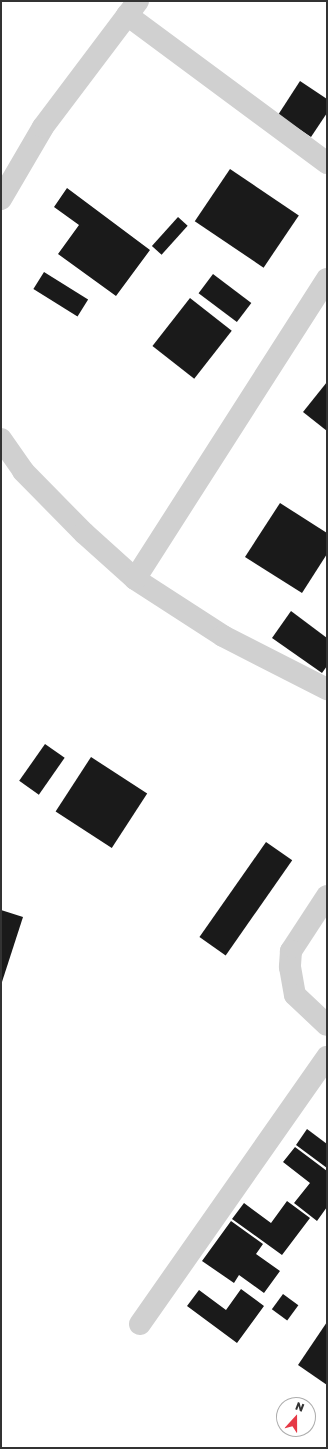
<!DOCTYPE html>
<html>
<head>
<meta charset="utf-8">
<style>
  body { margin:0 }
  #map { position:relative; width:328px; height:1449px; overflow:hidden; background:#fff; font-family:"Golos Text",sans-serif }
  div>[style] { position:absolute }
  .building>* { inset:0; background:#1a1a1a; transform-origin:0 0 }
  .street>* { height:22px; margin:-11px; padding:0 11px; transform-origin:11px; border-radius:11px; background:#d0d0d0 }
  span { translate:-50% -50%; white-space:nowrap; text-align:center; line-height:1.15; -webkit-text-stroke:4px #fff; paint-order:stroke }
  .frame { position:absolute; inset:0; border:2px solid #333; pointer-events:none }
  .north { position:absolute; left:276px; top:1397px; width:40px; height:40px; box-sizing:border-box; background:#fff; border:1px solid #adadad; border-radius:50%; rotate:21deg; font-size:11px; font-weight:700; line-height:16px; text-align:center; color:#333 }
  .north::after { content:''; display:block; margin:auto; width:14px; height:18px; background:#e63946; clip-path:polygon(50% 0,100% 100%,50% 72%,0 100%) }
</style>
</head>
<body>
<div id="map">
  <div class="building">
    <div style="clip-path:polygon(300px 81px,327px 99px,327px 113px,311px 137px,278px 115px)"></div>
    <div style="left:230px;top:169px;width:83px;height:63px;rotate:34deg"></div>
    <div style="clip-path:polygon(67px 188px,150px 250px,116px 296px,58px 254px,79px 225px,54px 207px)"></div>
    <div style="left:178px;top:217px;width:13px;height:39px;rotate:42deg"></div>
    <div style="left:44px;top:272px;width:52px;height:20px;rotate:32deg"></div>
    <div style="left:213px;top:274px;width:48px;height:24px;rotate:37deg"></div>
    <div style="left:190px;top:298px;width:53px;height:61px;rotate:38deg"></div>
    <div style="clip-path:polygon(327px 382px,327px 431px,303px 412px)"></div>
    <div style="clip-path:polygon(280px 503px,327px 533px,327px 554px,302px 593px,245px 557px)"></div>
    <div style="clip-path:polygon(291px 611px,327px 638px,327px 666px,322px 673px,272px 638px)"></div>
    <div style="left:45px;top:744px;width:24px;height:45px;rotate:35deg"></div>
    <div style="left:91px;top:757px;width:67px;height:65px;rotate:33deg"></div>
    <div style="left:266px;top:842px;width:32px;height:116px;rotate:35deg"></div>
    <div style="clip-path:polygon(1px 910px,23px 917px,1px 985px)"></div>
    <div style="clip-path:polygon(307px 1129px,327px 1144px,327px 1168px,296px 1145px)"></div>
    <div style="clip-path:polygon(295px 1147px,327px 1171px,327px 1207px,317px 1221px,294px 1203px,310px 1183px,283px 1162px)"></div>
    <div style="clip-path:polygon(287px 1201px,310px 1218px,282px 1255px,232px 1219px,244px 1203px,271px 1223px)"></div>
    <div style="clip-path:polygon(231px 1221px,263px 1244px,256px 1254px,280px 1271px,264px 1293px,239px 1275px,234px 1283px,202px 1261px)"></div>
    <div style="clip-path:polygon(241px 1289px,264px 1306px,237px 1343px,187px 1306px,199px 1290px,226px 1310px)"></div>
    <div style="left:283px;top:1294px;width:19px;height:19px;rotate:36deg"></div>
    <div style="clip-path:polygon(327px 1322px,327px 1385px,298px 1365px)"></div>
  </div>
  <div class="street">
    <div style="left:127px;top:15px;width:249px;rotate:36.5deg"></div>
    <div style="left:1px;top:199px;width:83px;rotate:-59.7deg"></div>
    <div style="left:43px;top:127px;width:158px;rotate:-53deg"></div>
    <div style="left:1px;top:439px;width:39px;rotate:55deg"></div>
    <div style="left:23px;top:471px;width:87px;rotate:45.5deg"></div>
    <div style="left:84px;top:533px;width:69px;rotate:42deg"></div>
    <div style="left:135px;top:579px;width:105px;rotate:32.9deg"></div>
    <div style="left:223px;top:636px;width:117px;rotate:27deg"></div>
    <div style="left:135px;top:579px;width:356px;rotate:-57.4deg"></div>
    <div style="left:327px;top:896px;width:66px;rotate:123.2deg"></div>
    <div style="left:291px;top:951px;width:16px;rotate:94deg"></div>
    <div style="left:290px;top:967px;width:28px;rotate:80deg"></div>
    <div style="left:295px;top:995px;width:44px;rotate:43.2deg"></div>
    <div style="left:140px;top:1324px;width:326px;rotate:-55deg"></div>
  </div>
  <div class="frame"></div>
  <div class="north">N</div>
</div>
</body>
</html>
